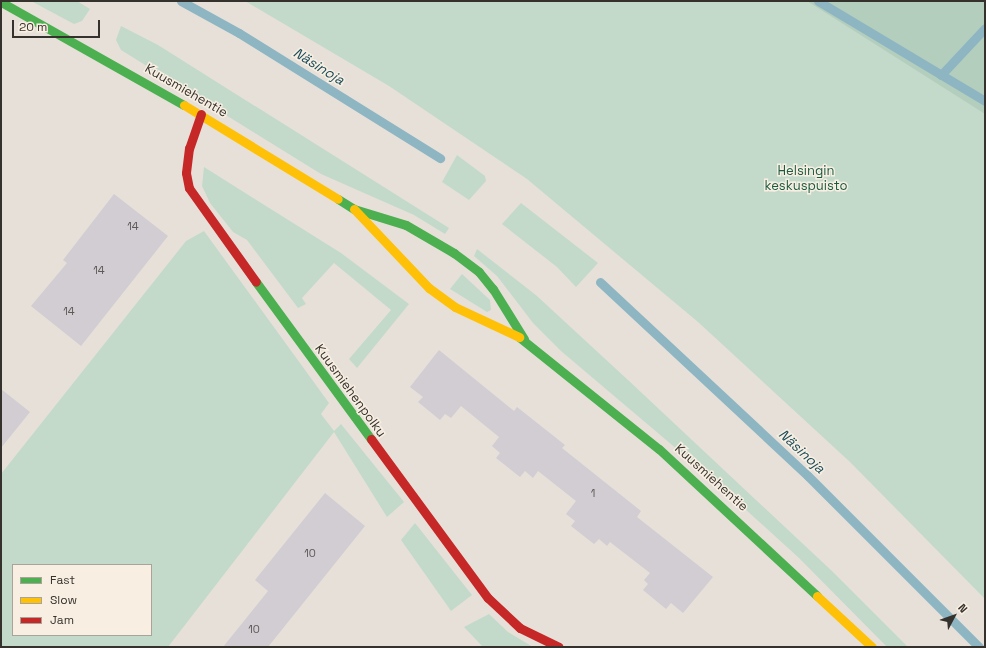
<!DOCTYPE html>
<html>
<head>
<meta charset="utf-8">
<style>
  body { margin:0 }
  #map { position:relative; width:986px; height:648px; overflow:hidden; background:#e6e0d9; font-family:"Space Grotesk",sans-serif }
  div>[style] { position:absolute }
  .green>* { inset:0; background:#c3dacb }
  .forest>* { inset:0; background:#b3cebc }
  .stream>* { height:9px; margin:-4.5px; padding:0 4.5px; transform-origin:4.5px; border-radius:4.5px; background:#8eb5c2 }
  .building>* { inset:0; background:#d2cdd2 }
  .fast>* { height:9px; margin:-4.5px; padding:0 4.5px; transform-origin:4.5px; border-radius:4.5px; background:#4caf50 }
  .slow>* { height:9px; margin:-4.5px; padding:0 4.5px; transform-origin:4.5px; border-radius:4.5px; background:#ffc107 }
  .jam>* { height:9px; margin:-4.5px; padding:0 4.5px; transform-origin:4.5px; border-radius:4.5px; background:#c62828 }
  span { translate:-50% -50%; white-space:nowrap; text-align:center; line-height:1.15; -webkit-text-stroke:3px #f8efe2; paint-order:stroke }
  .number-label { font-size:11px; color:#5c5956 }
  .number-label span { -webkit-text-stroke-width:0 }
  .street-label { font-size:13px; color:#35322d }
  .park-label { font-size:13px; color:#185b41 }
  .water-label { font-size:14px; color:#1b4d5d; font-style:italic }
  .frame { position:absolute; inset:0; border:2px solid #35322d; pointer-events:none }
  .legend { position:absolute; left:12px; top:564px; width:140px; height:72px; box-sizing:border-box; background:#f8efe2; border:1px solid #aaa39a; margin:0; padding:5px 7px; list-style:none; font-size:12px; color:#35322d }
  .legend li { display:flex; align-items:center; gap:8px; height:20px }
  .legend b { width:20px; border:1px solid #aaa39a }
  .north { position:absolute; left:934px; top:596px; width:40px; height:40px; -webkit-text-stroke:3px #f8efe2; paint-order:stroke; rotate:49deg; font-size:11px; font-weight:700; line-height:16px; text-align:center; color:#35322d }
  .north::after { content:''; display:block; margin:auto; width:14px; height:18px; background:#35322d; clip-path:polygon(50% 0,100% 100%,50% 72%,0 100%) }
  .scale { position:absolute; left:12px; top:20px; width:88px; height:18px; box-sizing:border-box; border:2px solid #35322d; border-top:0; padding-left:5px; font-size:12px; line-height:14px; white-space:nowrap; color:#35322d; -webkit-text-stroke:3px #f8efe2; paint-order:stroke }
</style>
</head>
<body>
<div id="map">
  <div class="green">
    <div style="clip-path:polygon(31px 1px,77px 1px,90px 9px,82px 21px,74px 24px)"></div>
    <div style="clip-path:polygon(245px 1px,985px 1px,985px 599px,850px 462px,698px 322px,527px 179px,389px 86px)"></div>
    <div style="clip-path:polygon(121px 26px,158px 45px,449px 228px,445px 234px,414px 215px,321px 174px,121px 50px,116px 40px)"></div>
    <div style="clip-path:polygon(457px 155px,485px 176px,486px 181px,469px 200px,442px 182px)"></div>
    <div style="clip-path:polygon(204px 167px,341px 253px,409px 304px,357px 368px,349px 359px,391px 310px,334px 263px,302px 298px,306px 304px,298px 308px,247px 240px,233px 232px,210px 203px,202px 186px)"></div>
    <div style="clip-path:polygon(521px 203px,598px 263px,576px 287px,557px 267px,502px 224px)"></div>
    <div style="clip-path:polygon(evenodd,204px 231px,329px 403px,321px 414px,334px 431px,341px 424px,404px 502px,387px 517px,334px 432px,168px 647px,1px 647px,1px 474px,186px 241px,204px 231px,13px 565px,151px 565px,151px 635px,13px 635px,13px 565px)"></div>
    <div style="clip-path:polygon(477px 249px,537px 296px,628px 380px,833px 572px,908px 647px,887px 647px,799px 558px,711px 478px,561px 351px,533px 323px,497px 276px,474px 256px)"></div>
    <div style="clip-path:polygon(462px 274px,490px 300px,491px 310px,487px 312px,450px 289px)"></div>
    <div style="clip-path:polygon(415px 523px,472px 595px,451px 611px,401px 540px)"></div>
    <div style="clip-path:polygon(489px 614px,508px 632px,533px 647px,483px 647px,464px 627px)"></div>
  </div>
  <div class="forest">
    <div style="clip-path:polygon(807px 1px,985px 1px,985px 114px)"></div>
  </div>
  <div class="stream">
    <div style="left:181px;top:1px;width:66px;rotate:28.9deg"></div>
    <div style="left:239px;top:33px;width:237px;rotate:31.9deg"></div>
    <div style="left:818px;top:1px;width:195px;rotate:30.9deg"></div>
    <div style="left:941px;top:75px;width:64px;rotate:-46.9deg"></div>
    <div style="left:600px;top:282px;width:284px;rotate:43deg"></div>
    <div style="left:808px;top:476px;width:242px;rotate:45deg"></div>
  </div>
  <div class="building">
    <div style="clip-path:polygon(114px 194px,168px 236px,81px 346px,31px 306px,67px 263px,63px 260px)"></div>
    <div style="clip-path:polygon(439px 350px,514px 411px,517px 407px,565px 445px,562px 448px,641px 511px,637px 517px,713px 577px,683px 613px,671px 603px,666px 609px,643px 590px,648px 584px,644px 580px,650px 573px,610px 542px,607px 546px,599px 539px,594px 544px,571px 526px,575px 521px,566px 514px,576px 501px,538px 471px,533px 478px,525px 471px,520px 477px,496px 458px,500px 453px,492px 446px,499px 437px,461px 406px,451px 418px,445px 414px,440px 420px,418px 402px,423px 397px,410px 387px)"></div>
    <div style="clip-path:polygon(1px 389px,30px 412px,1px 448px)"></div>
    <div style="clip-path:polygon(325px 493px,365px 526px,268px 647px,223px 647px,268px 591px,255px 580px)"></div>
  </div>
  <div class="fast">
    <div style="left:1px;top:2px;width:210px;rotate:29.4deg"></div>
    <div style="left:338px;top:199px;width:19px;rotate:32deg"></div>
    <div style="left:354px;top:209px;width:54px;rotate:17.1deg"></div>
    <div style="left:406px;top:225px;width:56px;rotate:30.3deg"></div>
    <div style="left:454px;top:253px;width:31px;rotate:37deg"></div>
    <div style="left:479px;top:272px;width:22px;rotate:51deg"></div>
    <div style="left:493px;top:289px;width:59px;rotate:58.2deg"></div>
    <div style="left:256px;top:282px;width:195px;rotate:53.8deg"></div>
    <div style="left:519px;top:337px;width:179px;rotate:38.7deg"></div>
    <div style="left:659px;top:449px;width:216px;rotate:42.9deg"></div>
  </div>
  <div class="slow">
    <div style="left:184px;top:105px;width:180px;rotate:31.4deg"></div>
    <div style="left:354px;top:209px;width:109px;rotate:46.5deg"></div>
    <div style="left:429px;top:288px;width:32px;rotate:36deg"></div>
    <div style="left:455px;top:307px;width:71px;rotate:25.1deg"></div>
    <div style="left:817px;top:596px;width:75px;rotate:42.8deg"></div>
  </div>
  <div class="jam">
    <div style="left:201px;top:114px;width:36px;rotate:109deg"></div>
    <div style="left:189px;top:148px;width:25px;rotate:97deg"></div>
    <div style="left:186px;top:173px;width:15px;rotate:79deg"></div>
    <div style="left:189px;top:188px;width:115px;rotate:54.5deg"></div>
    <div style="left:371px;top:439px;width:197px;rotate:53.7deg"></div>
    <div style="left:488px;top:598px;width:44px;rotate:43.2deg"></div>
    <div style="left:520px;top:628px;width:43px;rotate:26deg"></div>
  </div>
  <div class="number-label">
    <span style="left:133px;top:226px">14</span>
    <span style="left:99px;top:270px">14</span>
    <span style="left:69px;top:311px">14</span>
    <span style="left:593px;top:493px">1</span>
    <span style="left:310px;top:553px">10</span>
    <span style="left:254px;top:629px">10</span>
  </div>
  <div class="street-label">
    <span style="left:186px;top:91px;rotate:30deg">Kuusmiehentie</span>
    <span style="left:350px;top:391px;rotate:54deg">Kuusmiehenpolku</span>
    <span style="left:711px;top:478px;rotate:42deg">Kuusmiehentie</span>
  </div>
  <div class="park-label">
    <span style="left:806px;top:179px">Helsingin<br>keskuspuisto</span>
  </div>
  <div class="water-label">
    <span style="left:319px;top:66px;rotate:32deg">Näsinoja</span>
    <span style="left:802px;top:451px;rotate:43deg">Näsinoja</span>
  </div>
  <div class="frame"></div>
  <ul class="legend">
  <li><b style="height:5px;background:#4caf50"></b>Fast</li>
  <li><b style="height:5px;background:#ffc107"></b>Slow</li>
  <li><b style="height:5px;background:#c62828"></b>Jam</li>
  </ul>
  <div class="north">N</div>
  <div class="scale">20 m</div>
</div>
</body>
</html>
